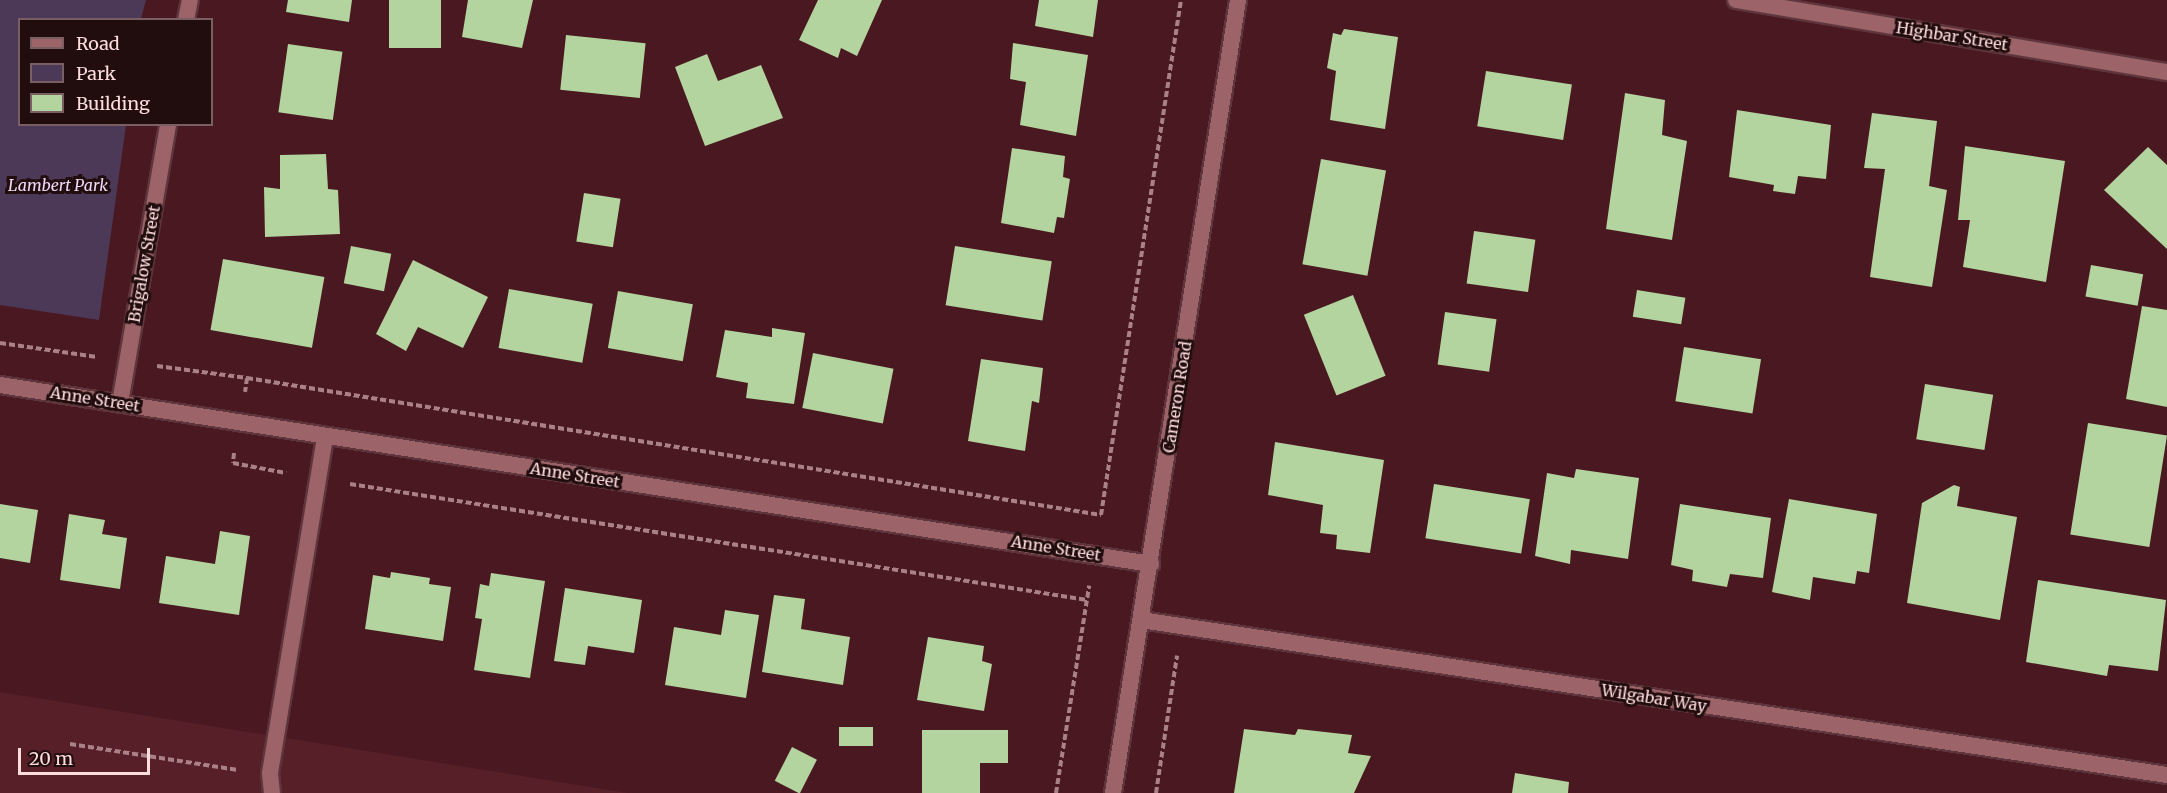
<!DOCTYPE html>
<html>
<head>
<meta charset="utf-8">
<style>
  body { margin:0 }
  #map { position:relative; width:2167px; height:793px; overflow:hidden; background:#491820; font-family:Merriweather,serif }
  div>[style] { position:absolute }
  .built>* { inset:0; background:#571f28 }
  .green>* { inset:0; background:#4c3857 }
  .building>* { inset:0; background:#b3d49e; transform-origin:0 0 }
  .path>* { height:4px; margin-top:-2px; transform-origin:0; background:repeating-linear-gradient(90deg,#a98186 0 6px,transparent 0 9px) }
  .roads { filter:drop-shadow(2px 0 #5e353c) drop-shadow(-2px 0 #5e353c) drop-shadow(0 2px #5e353c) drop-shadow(0 -2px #5e353c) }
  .service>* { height:16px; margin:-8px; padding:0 8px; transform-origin:8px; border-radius:8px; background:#9c6368 }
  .minor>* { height:16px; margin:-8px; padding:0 8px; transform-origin:8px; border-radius:8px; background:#9c6368 }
  .tertiary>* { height:16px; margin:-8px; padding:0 8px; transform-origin:8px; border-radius:8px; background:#9c6368 }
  span { translate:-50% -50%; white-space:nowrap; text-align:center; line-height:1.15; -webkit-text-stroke:6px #210c0e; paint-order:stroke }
  .street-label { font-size:16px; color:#fddcde }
  .park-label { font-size:16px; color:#eddaf8; font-style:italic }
  .legend { position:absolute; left:18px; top:18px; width:195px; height:108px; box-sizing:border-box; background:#210c0e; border:2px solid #795f61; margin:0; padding:8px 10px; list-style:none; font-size:18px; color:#fddcde }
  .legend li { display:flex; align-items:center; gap:12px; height:30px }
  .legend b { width:30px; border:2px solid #795f61 }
  .scale { position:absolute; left:18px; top:748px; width:132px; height:27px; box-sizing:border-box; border:3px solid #fddcde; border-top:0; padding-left:8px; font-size:18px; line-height:21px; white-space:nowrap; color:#fddcde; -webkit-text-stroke:4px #210c0e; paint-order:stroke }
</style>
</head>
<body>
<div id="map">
  <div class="built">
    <div style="clip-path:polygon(0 692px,628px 793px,0 793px)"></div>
  </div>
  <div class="green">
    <div style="clip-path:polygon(0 0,146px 0,141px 19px,20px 20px,20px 124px,126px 125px,99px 320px,0 305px)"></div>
  </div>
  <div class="building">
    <div style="clip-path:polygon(288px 0,352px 0,349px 22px,286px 12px)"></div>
    <div style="left:389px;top:0;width:52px;height:48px"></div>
    <div style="clip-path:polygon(468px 0,533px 0,522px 48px,462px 37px)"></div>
    <div style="clip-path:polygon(818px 0,882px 0,857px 56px,841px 48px,838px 58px,799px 40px)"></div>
    <div style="clip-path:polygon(1039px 0,1098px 0,1093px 37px,1035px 26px)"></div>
    <div style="clip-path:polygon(1344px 29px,1398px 37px,1385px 129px,1330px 120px,1336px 71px,1327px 68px,1333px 33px,1341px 35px)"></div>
    <div style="left:566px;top:35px;width:80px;height:55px;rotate:6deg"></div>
    <div style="clip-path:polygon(1013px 43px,1088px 55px,1076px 136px,1020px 125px,1026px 82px,1010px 79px)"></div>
    <div style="left:288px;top:44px;width:55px;height:69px;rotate:8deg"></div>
    <div style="clip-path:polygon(707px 54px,718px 81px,761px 65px,783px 118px,705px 146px,675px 67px)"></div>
    <div style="left:1486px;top:71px;width:87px;height:56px;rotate:9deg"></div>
    <div style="clip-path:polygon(1625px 93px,1665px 100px,1662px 135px,1687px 141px,1672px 240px,1606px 229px)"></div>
    <div style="clip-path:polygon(1737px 110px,1831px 125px,1826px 179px,1798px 176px,1795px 194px,1773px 191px,1774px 185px,1729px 177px)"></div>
    <div style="clip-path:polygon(1872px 113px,1937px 121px,1929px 186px,1947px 190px,1932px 287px,1870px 277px,1885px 169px,1864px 168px)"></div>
    <div style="clip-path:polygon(1965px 146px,2065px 161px,2046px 282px,1963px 267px,1970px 220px,1958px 220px)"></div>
    <div style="clip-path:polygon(2148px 147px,2167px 165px,2167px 249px,2104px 190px)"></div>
    <div style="clip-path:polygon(1012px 148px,1065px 156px,1063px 177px,1070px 179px,1064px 218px,1057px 217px,1054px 233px,1001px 223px)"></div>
    <div style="clip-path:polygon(326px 154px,328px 189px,338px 190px,340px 234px,265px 237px,264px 187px,280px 189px,280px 155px)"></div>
    <div style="left:1321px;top:159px;width:66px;height:107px;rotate:10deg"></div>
    <div style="left:584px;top:193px;width:37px;height:49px;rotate:9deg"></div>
    <div style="left:1474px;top:231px;width:62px;height:53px;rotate:8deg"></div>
    <div style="left:351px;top:246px;width:41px;height:38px;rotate:11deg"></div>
    <div style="left:955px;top:246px;width:98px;height:60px;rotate:9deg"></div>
    <div style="left:223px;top:259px;width:103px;height:72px;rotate:10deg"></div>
    <div style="clip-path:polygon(413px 260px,488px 297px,463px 348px,418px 327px,406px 351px,376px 334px)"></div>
    <div style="left:2091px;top:265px;width:53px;height:32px;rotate:10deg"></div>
    <div style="left:509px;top:289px;width:85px;height:60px;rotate:10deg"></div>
    <div style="left:1637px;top:290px;width:49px;height:27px;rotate:9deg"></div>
    <div style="left:618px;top:291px;width:76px;height:58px;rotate:10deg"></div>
    <div style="left:1353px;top:295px;width:87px;height:53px;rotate:68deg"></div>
    <div style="clip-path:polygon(2142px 306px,2167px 310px,2167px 407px,2126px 399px)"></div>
    <div style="left:1445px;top:312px;width:52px;height:53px;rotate:8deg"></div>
    <div style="clip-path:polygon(772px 328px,805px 333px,794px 404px,746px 398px,748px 383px,716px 377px,725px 330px,772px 337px)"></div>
    <div style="left:1684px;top:347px;width:78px;height:55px;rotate:9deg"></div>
    <div style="left:813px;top:353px;width:82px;height:56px;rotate:11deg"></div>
    <div style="clip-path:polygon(981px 359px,1043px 368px,1039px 403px,1032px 401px,1025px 451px,968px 441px)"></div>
    <div style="left:1925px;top:384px;width:69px;height:56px;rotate:9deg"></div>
    <div style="left:2088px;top:423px;width:80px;height:113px;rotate:9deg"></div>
    <div style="clip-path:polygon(1275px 442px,1384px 460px,1370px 553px,1336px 549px,1337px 535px,1320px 533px,1323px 505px,1268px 495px)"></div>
    <div style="clip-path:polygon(1576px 469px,1639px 478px,1628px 559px,1571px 550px,1570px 564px,1535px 556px,1547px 473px,1574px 478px)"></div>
    <div style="left:1434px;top:484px;width:97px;height:55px;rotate:9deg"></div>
    <div style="clip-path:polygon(1954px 485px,1960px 487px,1957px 506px,2017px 517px,2000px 620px,1907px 603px,1922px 503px)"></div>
    <div style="clip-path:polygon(1789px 499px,1877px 514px,1869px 573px,1857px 571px,1855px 584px,1813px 577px,1810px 600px,1772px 592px)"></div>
    <div style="clip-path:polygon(0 504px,38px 510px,30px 563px,0 558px)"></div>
    <div style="clip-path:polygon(1680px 504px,1771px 518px,1763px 578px,1730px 574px,1727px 587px,1692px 581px,1693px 570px,1671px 565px)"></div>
    <div style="clip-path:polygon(69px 514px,105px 520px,102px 534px,127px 538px,120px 589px,60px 580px)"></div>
    <div style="clip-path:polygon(220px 531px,250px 536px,239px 615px,159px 603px,166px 556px,215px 564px)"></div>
    <div style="clip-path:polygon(391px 572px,430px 578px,429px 584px,451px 587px,443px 641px,365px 629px,373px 575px,390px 578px)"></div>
    <div style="clip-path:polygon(491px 573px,545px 581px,530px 678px,474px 670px,482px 619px,475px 618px,480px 584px,489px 586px)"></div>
    <div style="clip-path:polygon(2038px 580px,2166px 600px,2158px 671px,2109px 665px,2107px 676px,2026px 662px)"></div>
    <div style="clip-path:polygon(565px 588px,642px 600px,634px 653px,588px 646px,585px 665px,554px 661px)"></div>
    <div style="clip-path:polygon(774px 595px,805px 599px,801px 629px,850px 637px,843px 685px,762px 672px)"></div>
    <div style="clip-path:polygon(725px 610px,759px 615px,746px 698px,665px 685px,674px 627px,721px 635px)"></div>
    <div style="clip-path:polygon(928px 637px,984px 646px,982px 661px,992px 664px,984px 711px,917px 700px)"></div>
    <div style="left:839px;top:727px;width:34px;height:19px"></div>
    <div style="clip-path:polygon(1244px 729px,1295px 735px,1298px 729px,1352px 735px,1348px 753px,1371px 756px,1354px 793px,1234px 793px)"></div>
    <div style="clip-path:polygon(922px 730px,1008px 730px,1008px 763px,980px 763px,980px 793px,922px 793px)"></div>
    <div style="left:792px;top:747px;width:28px;height:38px;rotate:27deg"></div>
    <div style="clip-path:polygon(1515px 773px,1569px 782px,1568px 793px,1512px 793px)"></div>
  </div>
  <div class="path">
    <div style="left:0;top:343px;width:98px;rotate:8.2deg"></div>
    <div style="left:157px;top:366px;width:91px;rotate:7.6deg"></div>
    <div style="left:247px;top:378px;width:14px;rotate:98deg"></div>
    <div style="left:247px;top:378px;width:865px;rotate:9.11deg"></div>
    <div style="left:1101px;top:515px;width:521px;rotate:-81.17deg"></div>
    <div style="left:234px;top:453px;width:10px;rotate:96deg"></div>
    <div style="left:233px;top:463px;width:54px;rotate:10.7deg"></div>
    <div style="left:350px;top:484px;width:746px;rotate:8.94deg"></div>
    <div style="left:70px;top:744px;width:170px;rotate:8.8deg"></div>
    <div style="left:1056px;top:793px;width:210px;rotate:-80.9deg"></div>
    <div style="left:1156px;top:793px;width:139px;rotate:-81.3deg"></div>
  </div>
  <div class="roads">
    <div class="service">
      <div style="left:272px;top:793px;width:20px;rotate:-96deg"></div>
      <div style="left:270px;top:773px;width:340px;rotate:-80.7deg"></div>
    </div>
    <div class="minor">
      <div style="left:1736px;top:0;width:437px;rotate:9.5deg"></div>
      <div style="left:186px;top:20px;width:20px;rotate:-79deg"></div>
      <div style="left:0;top:385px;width:1165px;rotate:8.84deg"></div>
      <div style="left:120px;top:403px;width:283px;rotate:-80.2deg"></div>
      <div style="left:1141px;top:620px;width:1038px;rotate:8.59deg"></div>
    </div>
    <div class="tertiary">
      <div style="left:1113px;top:793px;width:803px;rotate:-81.04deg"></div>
    </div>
  </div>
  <div class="street-label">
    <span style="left:1952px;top:36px;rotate:9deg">Highbar Street</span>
    <span style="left:144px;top:264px;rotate:-80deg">Brigalow Street</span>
    <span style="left:1177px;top:397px;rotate:-81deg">Cameron Road</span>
    <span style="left:95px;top:399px;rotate:9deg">Anne Street</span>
    <span style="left:575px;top:475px;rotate:9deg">Anne Street</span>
    <span style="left:1056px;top:548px;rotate:9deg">Anne Street</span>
    <span style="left:1654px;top:698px;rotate:9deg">Wilgabar Way</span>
  </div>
  <div class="park-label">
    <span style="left:58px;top:185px">Lambert Park</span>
  </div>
  <ul class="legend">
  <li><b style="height:8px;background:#9c6368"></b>Road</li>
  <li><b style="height:16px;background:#4c3857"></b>Park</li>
  <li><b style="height:16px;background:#b3d49e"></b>Building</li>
  </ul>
  <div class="scale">20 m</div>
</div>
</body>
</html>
